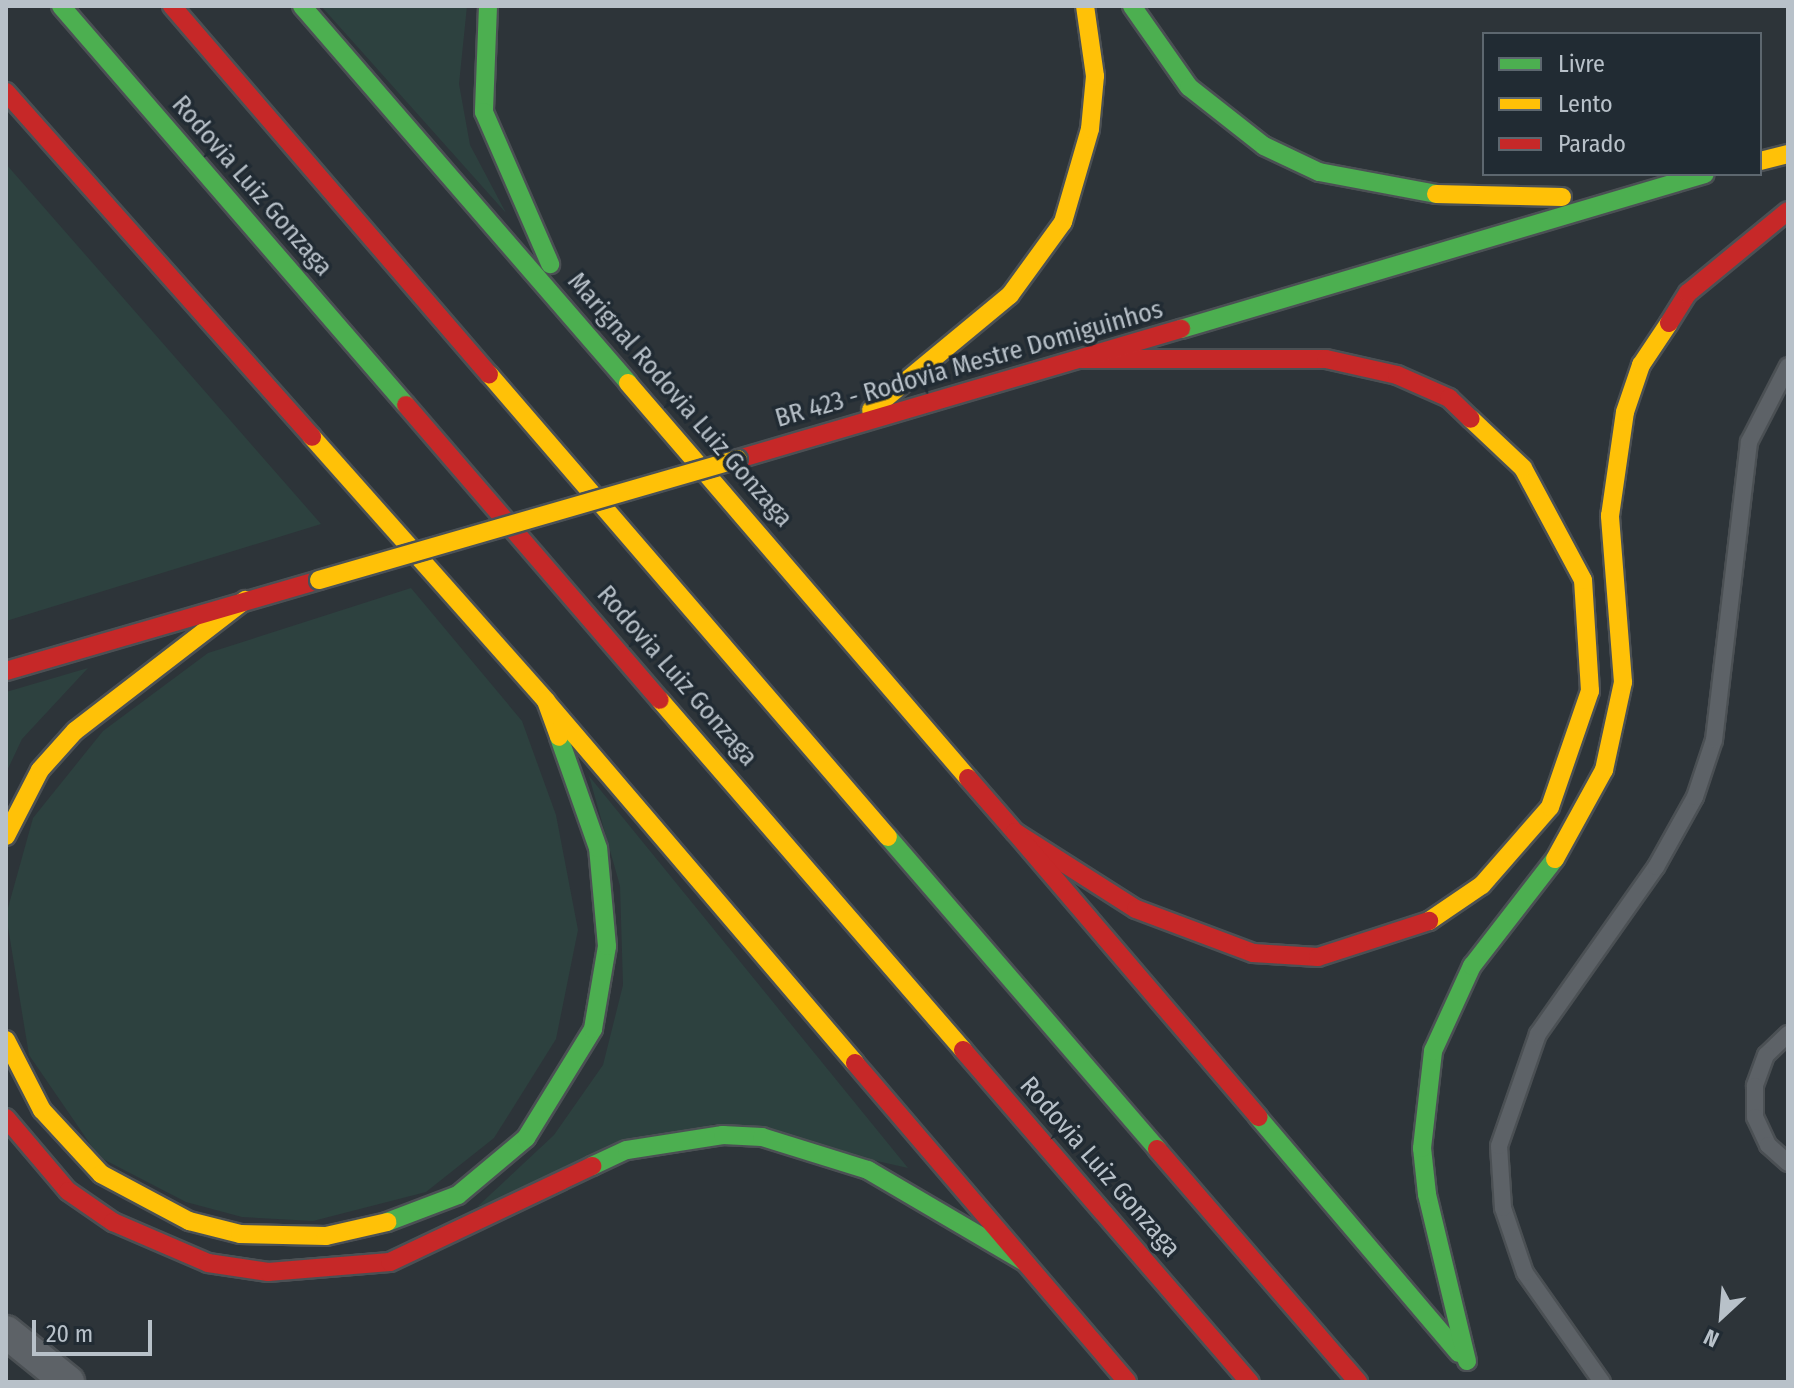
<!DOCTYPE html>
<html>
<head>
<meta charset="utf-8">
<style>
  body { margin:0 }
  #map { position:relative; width:1794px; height:1388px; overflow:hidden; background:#2d3439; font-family:"Fira Sans Condensed",sans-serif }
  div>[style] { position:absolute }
  .green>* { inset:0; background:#2d413f }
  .roads { filter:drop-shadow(2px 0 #4b5054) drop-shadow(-2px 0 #4b5054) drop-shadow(0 2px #4b5054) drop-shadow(0 -2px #4b5054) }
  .lane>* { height:16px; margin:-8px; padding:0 8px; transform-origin:8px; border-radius:8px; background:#5d6267 }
  .street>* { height:32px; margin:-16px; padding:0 16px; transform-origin:16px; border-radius:16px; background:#5d6267 }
  .fast>* { height:18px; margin:-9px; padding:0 9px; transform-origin:9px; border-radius:9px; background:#4caf50 }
  .slow>* { height:18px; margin:-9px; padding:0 9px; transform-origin:9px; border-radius:9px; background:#ffc107 }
  .jam>* { height:18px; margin:-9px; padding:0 9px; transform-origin:9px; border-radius:9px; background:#c62828 }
  .bridges { filter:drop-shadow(2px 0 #4b5156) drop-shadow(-2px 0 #4b5156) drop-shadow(0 2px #4b5156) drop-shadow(0 -2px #4b5156) }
  .slow-bridge>* { height:18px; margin:-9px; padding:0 9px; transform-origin:9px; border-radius:9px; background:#ffc107 }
  span { translate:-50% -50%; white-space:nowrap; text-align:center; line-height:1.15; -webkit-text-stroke:7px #212b33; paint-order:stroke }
  .street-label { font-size:26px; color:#b8c1c9 }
  .frame { position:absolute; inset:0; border:8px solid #b8c1c9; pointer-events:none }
  .legend { position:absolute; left:1482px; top:32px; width:280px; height:144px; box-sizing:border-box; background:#212b33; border:2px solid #5d676f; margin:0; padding:10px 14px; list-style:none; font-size:24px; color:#b8c1c9 }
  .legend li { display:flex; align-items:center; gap:16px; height:40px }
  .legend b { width:40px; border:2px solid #5d676f }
  .north { position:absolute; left:1682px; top:1276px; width:80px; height:80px; -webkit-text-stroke:6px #212b33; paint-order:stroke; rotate:206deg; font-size:22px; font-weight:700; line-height:32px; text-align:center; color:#b8c1c9 }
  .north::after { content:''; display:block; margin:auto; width:28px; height:36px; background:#b8c1c9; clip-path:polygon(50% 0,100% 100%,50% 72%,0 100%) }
  .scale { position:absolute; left:32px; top:1320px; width:120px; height:36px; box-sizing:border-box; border:4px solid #b8c1c9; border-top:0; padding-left:10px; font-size:24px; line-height:28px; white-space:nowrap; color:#b8c1c9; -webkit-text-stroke:6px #212b33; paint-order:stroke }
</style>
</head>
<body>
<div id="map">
  <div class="green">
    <div style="clip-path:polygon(321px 6px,467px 6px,459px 84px,470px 145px,506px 213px)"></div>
    <div style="clip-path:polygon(6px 164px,321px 524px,6px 621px)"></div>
    <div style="clip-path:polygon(411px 588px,522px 721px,556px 815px,578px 930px,556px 1039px,494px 1138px,426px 1192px,313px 1221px,242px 1217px,186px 1202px,99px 1157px,29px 1055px,6px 915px,33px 818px,103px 731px,208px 653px)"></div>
    <div style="clip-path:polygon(88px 668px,22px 739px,6px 773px,6px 692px)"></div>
    <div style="clip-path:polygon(589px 776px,908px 1168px,714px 1124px,477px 1207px,554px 1135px,603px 1065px,623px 985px,620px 886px)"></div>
  </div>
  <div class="roads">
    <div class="lane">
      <div style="left:1788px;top:1034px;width:30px;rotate:136deg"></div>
      <div style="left:1766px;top:1055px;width:33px;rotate:110deg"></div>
      <div style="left:1755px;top:1086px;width:31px;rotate:90deg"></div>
      <div style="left:1755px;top:1117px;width:31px;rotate:65deg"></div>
      <div style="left:1768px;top:1145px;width:27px;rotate:42deg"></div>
      <div style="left:1602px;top:1382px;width:133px;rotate:-125.2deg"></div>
      <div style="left:1525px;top:1273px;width:69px;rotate:-108.7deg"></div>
      <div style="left:1503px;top:1208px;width:62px;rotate:-93.7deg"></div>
      <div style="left:1499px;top:1146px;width:119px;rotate:-70.8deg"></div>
      <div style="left:1538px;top:1034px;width:204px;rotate:-54.8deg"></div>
      <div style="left:1656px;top:867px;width:80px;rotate:-60.9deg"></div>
      <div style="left:1695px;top:797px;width:60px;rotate:-71.6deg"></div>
      <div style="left:1714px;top:740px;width:300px;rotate:-83.3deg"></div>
      <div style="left:1749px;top:442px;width:85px;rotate:-62.8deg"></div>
    </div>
    <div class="street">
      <div style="left:6px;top:1332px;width:80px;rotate:38.9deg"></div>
    </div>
    <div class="fast">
      <div style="left:61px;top:6px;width:527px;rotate:49.15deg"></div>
      <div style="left:302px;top:6px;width:498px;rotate:49.1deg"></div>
      <div style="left:488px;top:6px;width:106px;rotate:92.2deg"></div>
      <div style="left:484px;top:112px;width:166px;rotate:66.5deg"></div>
      <div style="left:1132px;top:6px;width:99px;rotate:54.9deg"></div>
      <div style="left:1189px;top:87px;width:95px;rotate:38.2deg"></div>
      <div style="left:1264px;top:146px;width:61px;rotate:25.3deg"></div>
      <div style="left:1319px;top:172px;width:119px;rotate:10.6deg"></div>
      <div style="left:1181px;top:329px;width:546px;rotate:-16.48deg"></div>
      <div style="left:888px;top:837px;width:412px;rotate:49.2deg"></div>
      <div style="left:1258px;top:1117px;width:310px;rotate:49.6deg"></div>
      <div style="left:592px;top:1166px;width:38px;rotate:-25deg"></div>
      <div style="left:627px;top:1150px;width:97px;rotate:-8.9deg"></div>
      <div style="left:723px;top:1135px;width:39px;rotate:3deg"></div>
      <div style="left:762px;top:1137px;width:111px;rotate:17.3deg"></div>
      <div style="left:868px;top:1170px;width:180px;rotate:30.4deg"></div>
      <div style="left:387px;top:1222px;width:76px;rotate:-20.8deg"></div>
      <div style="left:458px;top:1195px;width:89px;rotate:-40deg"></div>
      <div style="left:526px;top:1138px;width:128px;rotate:-58.4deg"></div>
      <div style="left:593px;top:1029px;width:84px;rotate:-80.4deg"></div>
      <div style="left:607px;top:946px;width:98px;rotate:-95.2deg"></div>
      <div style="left:598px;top:848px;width:118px;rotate:-109.4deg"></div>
      <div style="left:1467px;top:1361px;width:172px;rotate:-103.5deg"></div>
      <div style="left:1427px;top:1194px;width:46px;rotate:-96.2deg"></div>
      <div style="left:1422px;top:1148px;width:98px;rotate:-83.5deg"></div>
      <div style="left:1433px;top:1051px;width:94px;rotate:-65.4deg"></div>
      <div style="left:1472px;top:966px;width:135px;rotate:-52.2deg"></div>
    </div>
    <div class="slow">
      <div style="left:1760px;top:161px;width:29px;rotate:-14deg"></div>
      <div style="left:1436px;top:194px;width:126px;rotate:1.4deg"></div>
      <div style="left:489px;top:374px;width:611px;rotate:49.25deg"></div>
      <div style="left:628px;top:383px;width:521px;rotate:49.28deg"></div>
      <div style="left:871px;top:410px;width:180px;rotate:-39.6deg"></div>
      <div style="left:1010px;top:295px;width:90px;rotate:-54deg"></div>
      <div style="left:1063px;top:222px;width:97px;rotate:-73.8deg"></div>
      <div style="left:1090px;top:129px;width:53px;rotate:-84.6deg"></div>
      <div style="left:1095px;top:76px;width:71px;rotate:-98.1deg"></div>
      <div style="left:312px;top:437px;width:353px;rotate:48.4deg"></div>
      <div style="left:546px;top:701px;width:38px;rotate:70deg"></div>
      <div style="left:660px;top:700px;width:463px;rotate:49.1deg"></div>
      <div style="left:546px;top:701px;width:476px;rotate:49.5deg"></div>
      <div style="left:6px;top:836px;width:74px;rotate:-62.7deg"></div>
      <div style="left:40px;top:770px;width:52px;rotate:-48.1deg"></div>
      <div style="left:75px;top:731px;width:215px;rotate:-37.6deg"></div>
      <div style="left:1555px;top:859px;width:102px;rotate:-61.2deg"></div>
      <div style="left:1604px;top:770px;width:90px;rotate:-77.8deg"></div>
      <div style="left:1623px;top:682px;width:167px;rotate:-94.5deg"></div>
      <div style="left:1610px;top:516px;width:105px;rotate:-81.8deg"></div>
      <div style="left:1625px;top:412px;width:50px;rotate:-71.2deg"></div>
      <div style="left:1641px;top:365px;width:50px;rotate:-56.3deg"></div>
      <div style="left:1429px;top:921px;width:64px;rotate:-34.2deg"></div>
      <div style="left:1482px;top:885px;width:103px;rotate:-48.9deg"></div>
      <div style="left:1550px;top:807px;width:123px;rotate:-71deg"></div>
      <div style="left:1590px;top:691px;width:111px;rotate:-93.6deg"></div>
      <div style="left:1583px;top:580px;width:127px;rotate:-118.2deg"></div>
      <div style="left:1523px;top:468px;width:71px;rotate:-136.7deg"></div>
      <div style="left:6px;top:1040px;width:79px;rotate:62.8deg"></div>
      <div style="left:42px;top:1110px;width:87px;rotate:47.3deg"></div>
      <div style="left:101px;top:1174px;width:100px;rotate:28.1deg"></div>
      <div style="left:189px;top:1221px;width:53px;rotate:14.3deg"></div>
      <div style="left:240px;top:1234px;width:86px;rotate:1.3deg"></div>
      <div style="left:326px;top:1236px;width:63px;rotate:-12.9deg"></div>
    </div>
    <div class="jam">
      <div style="left:172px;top:6px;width:486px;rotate:49.3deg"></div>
      <div style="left:6px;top:92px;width:461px;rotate:48.4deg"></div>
      <div style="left:1669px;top:323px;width:36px;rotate:-58deg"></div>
      <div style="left:1688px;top:293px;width:129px;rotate:-39.4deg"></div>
      <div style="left:1081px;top:359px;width:245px"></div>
      <div style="left:1326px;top:359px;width:73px;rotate:12.7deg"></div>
      <div style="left:1397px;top:375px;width:57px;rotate:23.9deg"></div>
      <div style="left:1449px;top:398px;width:30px;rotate:44deg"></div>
      <div style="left:406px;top:405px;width:389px;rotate:49.3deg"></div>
      <div style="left:738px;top:459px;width:462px;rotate:-16.4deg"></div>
      <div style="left:6px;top:671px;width:326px;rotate:-16.2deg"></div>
      <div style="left:968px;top:778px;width:72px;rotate:49deg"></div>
      <div style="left:1015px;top:832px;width:143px;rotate:32.5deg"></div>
      <div style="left:1136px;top:909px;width:125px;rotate:20.6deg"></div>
      <div style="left:1253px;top:953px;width:65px;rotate:3.5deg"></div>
      <div style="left:1318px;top:957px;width:117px;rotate:-18deg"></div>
      <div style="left:1015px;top:832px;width:375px;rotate:49.5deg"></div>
      <div style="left:963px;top:1050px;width:439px;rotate:49.2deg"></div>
      <div style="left:855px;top:1063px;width:419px;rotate:49.5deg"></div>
      <div style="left:6px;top:1118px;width:96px;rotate:49.7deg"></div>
      <div style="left:68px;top:1191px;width:55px;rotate:34.6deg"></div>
      <div style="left:113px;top:1222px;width:103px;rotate:23.3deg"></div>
      <div style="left:208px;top:1263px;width:61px;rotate:8.5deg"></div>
      <div style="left:268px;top:1272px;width:122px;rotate:-4.7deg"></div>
      <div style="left:390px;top:1262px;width:224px;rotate:-25.4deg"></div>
      <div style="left:1157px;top:1149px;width:308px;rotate:49.2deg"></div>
    </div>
  </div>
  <div class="bridges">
    <div class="slow-bridge">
      <div style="left:319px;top:580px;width:436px;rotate:-16.1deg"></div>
    </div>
  </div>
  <div class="street-label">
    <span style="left:252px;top:186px;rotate:49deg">Rodovia Luiz Gonzaga</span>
    <span style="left:969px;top:364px;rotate:-16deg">BR 423 - Rodovia Mestre Domiguinhos</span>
    <span style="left:680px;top:400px;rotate:49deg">Marignal Rodovia Luiz Gonzaga</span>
    <span style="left:677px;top:676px;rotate:49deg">Rodovia Luiz Gonzaga</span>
    <span style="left:1100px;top:1167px;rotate:49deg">Rodovia Luiz Gonzaga</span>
  </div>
  <div class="frame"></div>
  <ul class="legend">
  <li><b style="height:10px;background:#4caf50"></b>Livre</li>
  <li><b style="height:10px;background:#ffc107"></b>Lento</li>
  <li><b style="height:10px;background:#c62828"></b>Parado</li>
  </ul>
  <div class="north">N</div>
  <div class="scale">20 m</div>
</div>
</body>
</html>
